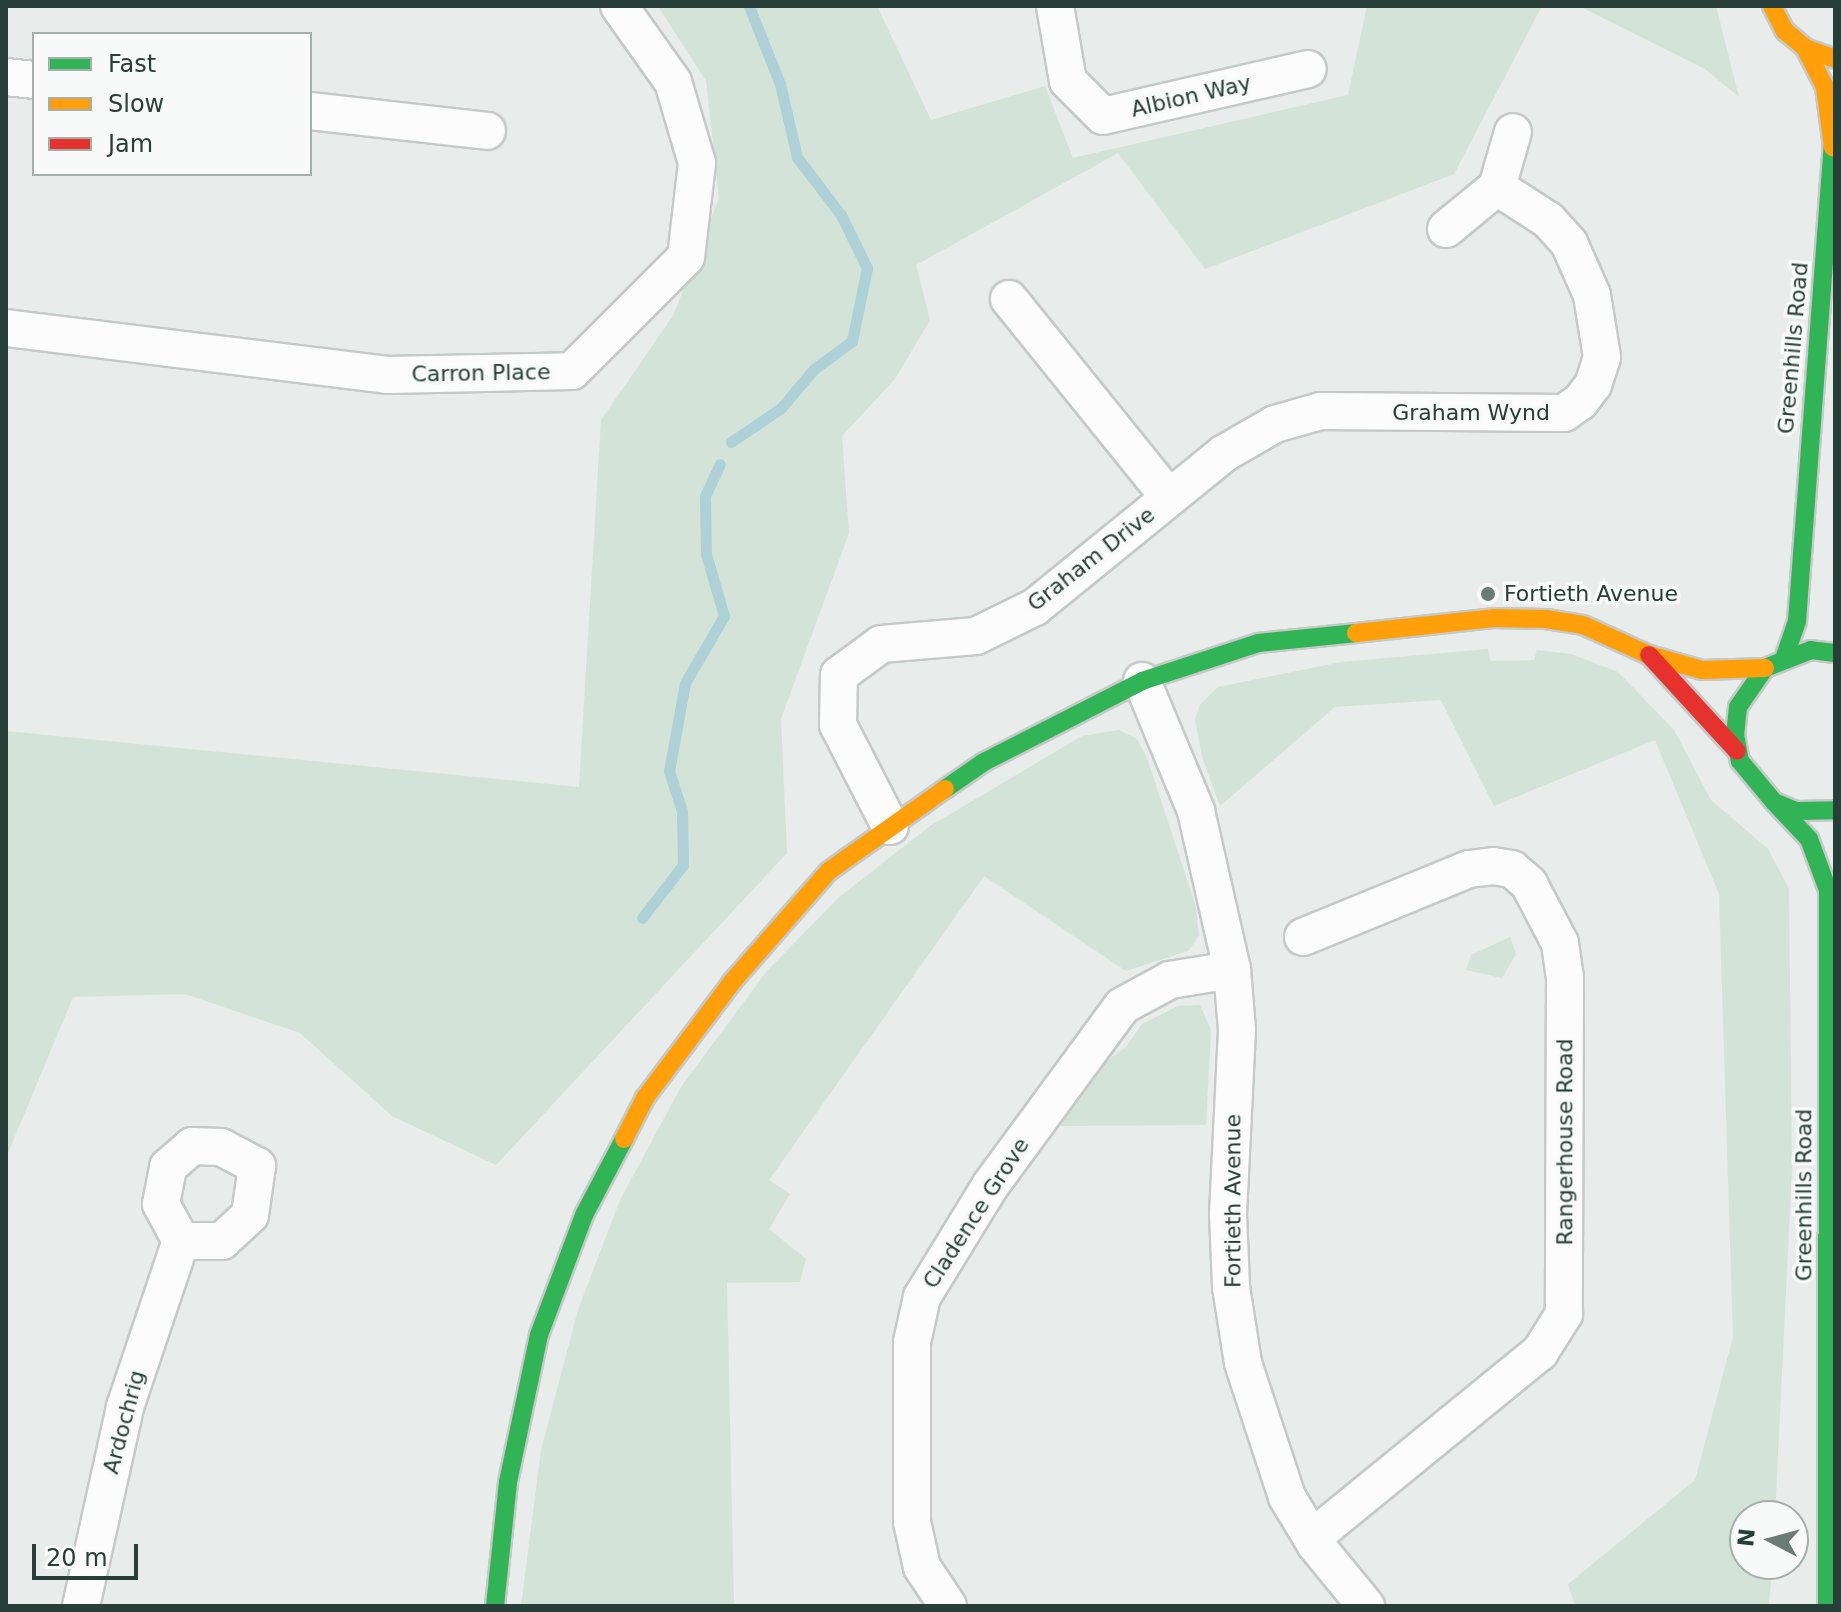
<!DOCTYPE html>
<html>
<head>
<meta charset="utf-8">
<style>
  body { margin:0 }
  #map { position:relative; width:1841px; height:1612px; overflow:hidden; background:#e8ecea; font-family:"DejaVu Sans",sans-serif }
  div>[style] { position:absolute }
  .green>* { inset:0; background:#d3e3d7 }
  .stream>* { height:11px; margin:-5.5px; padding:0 5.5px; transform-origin:5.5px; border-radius:5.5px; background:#add1d6 }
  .roads { filter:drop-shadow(2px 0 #c5c9c7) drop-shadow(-2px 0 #c5c9c7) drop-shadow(0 2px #c5c9c7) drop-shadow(0 -2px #c5c9c7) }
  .street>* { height:36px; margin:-18px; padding:0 18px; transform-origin:18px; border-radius:18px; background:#fcfcfc }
  .fast>* { height:18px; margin:-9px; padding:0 9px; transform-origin:9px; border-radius:9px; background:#30b455 }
  .slow>* { height:18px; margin:-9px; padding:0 9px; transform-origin:9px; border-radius:9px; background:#ff9f0a }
  .jam>* { height:18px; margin:-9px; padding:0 9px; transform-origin:9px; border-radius:9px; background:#e5322d }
  .dots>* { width:22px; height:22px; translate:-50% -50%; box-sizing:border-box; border:4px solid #f7faf8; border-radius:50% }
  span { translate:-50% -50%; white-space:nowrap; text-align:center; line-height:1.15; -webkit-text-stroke:7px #f7faf8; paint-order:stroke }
  .street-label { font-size:22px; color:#273f38 }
  .poi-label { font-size:22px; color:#273f38 }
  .left { translate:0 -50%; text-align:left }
  .frame { position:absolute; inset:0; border:8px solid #273f38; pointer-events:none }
  .legend { position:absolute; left:32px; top:32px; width:280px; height:144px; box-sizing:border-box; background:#f7faf8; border:2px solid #a4afab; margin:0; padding:10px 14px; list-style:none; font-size:24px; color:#273f38 }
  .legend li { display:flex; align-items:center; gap:16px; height:40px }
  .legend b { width:40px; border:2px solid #a4afab }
  .north { position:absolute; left:1729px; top:1500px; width:80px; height:80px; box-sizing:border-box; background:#f7faf8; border:2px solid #a4afab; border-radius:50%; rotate:276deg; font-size:22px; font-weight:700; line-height:32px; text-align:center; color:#273f38 }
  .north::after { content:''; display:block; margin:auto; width:28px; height:36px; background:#6b7c76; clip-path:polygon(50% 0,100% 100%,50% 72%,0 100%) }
  .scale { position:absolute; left:32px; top:1544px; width:106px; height:36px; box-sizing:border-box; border:4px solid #273f38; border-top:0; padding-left:10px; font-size:24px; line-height:28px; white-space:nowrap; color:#273f38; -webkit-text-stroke:6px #f7faf8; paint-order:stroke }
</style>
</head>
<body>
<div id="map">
  <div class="green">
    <div style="clip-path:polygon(658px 6px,877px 6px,931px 120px,1045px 86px,1073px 158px,1348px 95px,1367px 6px,1542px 6px,1454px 174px,1205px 269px,1118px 153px,916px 265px,930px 320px,895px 379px,842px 436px,849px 533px,781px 719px,787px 853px,496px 1165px,392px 1116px,300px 1033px,185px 994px,73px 997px,6px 1158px,6px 731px,579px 787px,601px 420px,673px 316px,719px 198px,706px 81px)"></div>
    <div style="clip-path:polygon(1579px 6px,1716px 6px,1739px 97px,1705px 69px)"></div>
    <div style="clip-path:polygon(1488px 649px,1491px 661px,1534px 660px,1537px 650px,1571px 654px,1618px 672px,1674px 730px,1711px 800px,1768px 849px,1789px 889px,1792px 1169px,1775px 1516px,1745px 1516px,1745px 1564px,1772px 1564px,1769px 1606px,1575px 1606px,1568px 1584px,1695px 1480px,1733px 1337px,1719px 894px,1655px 740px,1494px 806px,1441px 700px,1335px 707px,1220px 806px,1202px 757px,1195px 719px,1200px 705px,1218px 687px,1341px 662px)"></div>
    <div style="clip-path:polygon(1119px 730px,1137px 739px,1147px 758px,1196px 907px,1199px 936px,1188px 951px,1126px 971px,984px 876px,769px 1180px,790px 1194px,769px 1229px,806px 1259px,800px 1282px,727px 1283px,734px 1604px,867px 1606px,521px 1606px,541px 1450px,578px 1310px,620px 1200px,681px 1087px,766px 972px,838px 898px,930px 826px,1082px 736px)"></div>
    <div style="clip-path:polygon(1510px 937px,1516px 954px,1502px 978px,1466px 970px,1471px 955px)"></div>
    <div style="clip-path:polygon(1200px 1005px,1211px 1030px,1206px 1125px,1058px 1126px,1096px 1068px,1125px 1048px,1142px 1024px,1178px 1006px)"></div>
  </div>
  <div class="stream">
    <div style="left:731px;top:442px;width:60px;rotate:-34.2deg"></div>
    <div style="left:781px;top:408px;width:51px;rotate:-49.8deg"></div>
    <div style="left:814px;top:369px;width:47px;rotate:-36.4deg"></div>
    <div style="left:852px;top:341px;width:75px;rotate:-78.4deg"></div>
    <div style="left:867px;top:268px;width:59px;rotate:-116.1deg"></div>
    <div style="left:841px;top:215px;width:73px;rotate:-127.2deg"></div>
    <div style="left:797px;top:157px;width:75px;rotate:-103.1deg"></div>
    <div style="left:780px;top:84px;width:84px;rotate:-111.7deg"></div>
    <div style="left:642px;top:918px;width:67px;rotate:-52.3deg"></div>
    <div style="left:683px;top:865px;width:54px;rotate:-91.1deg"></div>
    <div style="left:682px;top:811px;width:42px;rotate:-108deg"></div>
    <div style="left:669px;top:771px;width:89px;rotate:-79.7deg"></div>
    <div style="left:685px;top:683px;width:78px;rotate:-59.8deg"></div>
    <div style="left:724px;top:616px;width:65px;rotate:-106.2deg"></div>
    <div style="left:706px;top:554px;width:58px;rotate:-91deg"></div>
    <div style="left:705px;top:496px;width:35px;rotate:-65deg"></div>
  </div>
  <div class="roads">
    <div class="street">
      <div style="left:1055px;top:6px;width:76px;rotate:80.2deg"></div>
      <div style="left:1068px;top:81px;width:49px;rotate:45deg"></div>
      <div style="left:1103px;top:116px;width:210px;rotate:-12.9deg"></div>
      <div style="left:6px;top:77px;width:28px;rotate:6deg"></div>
      <div style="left:310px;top:111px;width:178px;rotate:6.4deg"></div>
      <div style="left:1446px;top:229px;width:66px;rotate:-39.5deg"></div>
      <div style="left:1497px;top:187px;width:57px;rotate:-73.8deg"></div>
      <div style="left:1009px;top:299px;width:255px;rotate:51.1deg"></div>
      <div style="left:6px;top:328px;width:384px;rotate:7deg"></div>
      <div style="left:387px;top:375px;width:185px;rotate:-1.2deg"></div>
      <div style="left:572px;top:371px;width:161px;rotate:-45deg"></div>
      <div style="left:686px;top:257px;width:95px;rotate:-83.3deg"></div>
      <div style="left:697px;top:163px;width:84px;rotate:-106.5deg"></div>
      <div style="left:673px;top:82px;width:93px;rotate:-125.4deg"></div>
      <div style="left:1142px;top:681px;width:141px;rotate:67.4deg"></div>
      <div style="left:1196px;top:811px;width:163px;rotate:77.2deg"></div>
      <div style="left:1232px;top:970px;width:60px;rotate:85.2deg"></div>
      <div style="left:1237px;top:1030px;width:184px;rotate:92.8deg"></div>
      <div style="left:1228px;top:1214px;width:73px;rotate:87.6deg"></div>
      <div style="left:1231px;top:1287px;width:77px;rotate:81deg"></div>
      <div style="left:1243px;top:1363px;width:141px;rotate:71.8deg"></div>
      <div style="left:1287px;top:1497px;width:56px;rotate:58.9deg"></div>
      <div style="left:1316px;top:1545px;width:79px;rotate:50.7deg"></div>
      <div style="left:890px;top:826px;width:114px;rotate:-117.2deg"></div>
      <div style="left:838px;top:725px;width:50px;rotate:-88.9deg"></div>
      <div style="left:839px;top:675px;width:52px;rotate:-36.4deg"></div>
      <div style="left:881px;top:644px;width:95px;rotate:-4.8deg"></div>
      <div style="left:976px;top:636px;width:66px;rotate:-26.2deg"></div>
      <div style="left:1035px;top:607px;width:242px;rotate:-39.1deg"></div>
      <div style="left:1223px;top:454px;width:60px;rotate:-30deg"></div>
      <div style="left:1275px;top:424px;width:48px;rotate:-15.8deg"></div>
      <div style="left:1321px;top:411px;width:243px;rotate:0.5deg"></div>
      <div style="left:1564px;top:413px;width:19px;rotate:-35deg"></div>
      <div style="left:1580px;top:402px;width:21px;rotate:-53deg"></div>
      <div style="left:1593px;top:385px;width:29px;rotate:-72deg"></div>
      <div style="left:1602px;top:357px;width:63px;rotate:-99.2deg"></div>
      <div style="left:1592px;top:295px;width:57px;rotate:-113.9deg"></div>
      <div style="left:1569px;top:243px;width:31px;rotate:-132deg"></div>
      <div style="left:1548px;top:220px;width:61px;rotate:-147.1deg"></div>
      <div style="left:1303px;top:937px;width:179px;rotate:-22.3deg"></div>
      <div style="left:1469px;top:869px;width:24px;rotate:-7deg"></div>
      <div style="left:1493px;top:866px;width:19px;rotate:9deg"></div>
      <div style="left:1512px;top:869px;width:23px;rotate:41deg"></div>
      <div style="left:1529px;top:884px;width:67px;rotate:62.3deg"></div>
      <div style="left:1560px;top:943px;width:34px;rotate:82deg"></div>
      <div style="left:1565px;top:977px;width:337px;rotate:90.2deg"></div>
      <div style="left:1564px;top:1314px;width:45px;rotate:122.3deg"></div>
      <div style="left:1540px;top:1352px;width:294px;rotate:140.8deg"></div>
      <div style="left:192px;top:1146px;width:29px;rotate:2deg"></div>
      <div style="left:221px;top:1147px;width:41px;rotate:27.8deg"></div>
      <div style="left:257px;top:1166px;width:49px;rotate:98.1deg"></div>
      <div style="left:250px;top:1215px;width:38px;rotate:137deg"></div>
      <div style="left:222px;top:1241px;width:41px;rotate:180deg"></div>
      <div style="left:181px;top:1241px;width:42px;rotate:-118.4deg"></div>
      <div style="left:161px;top:1204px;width:38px;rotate:-79deg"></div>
      <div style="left:168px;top:1167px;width:32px;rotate:-41deg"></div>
      <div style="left:81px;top:1606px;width:204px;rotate:-77.5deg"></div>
      <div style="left:125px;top:1407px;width:175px;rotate:-71.4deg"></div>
      <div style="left:948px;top:1606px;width:47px;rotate:-123.7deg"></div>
      <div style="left:922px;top:1567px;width:46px;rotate:-102.5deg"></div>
      <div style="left:912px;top:1522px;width:180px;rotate:-90deg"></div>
      <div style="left:912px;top:1342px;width:46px;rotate:-77.5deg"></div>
      <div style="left:922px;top:1297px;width:130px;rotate:-58.5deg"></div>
      <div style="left:990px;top:1186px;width:223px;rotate:-53.7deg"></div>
      <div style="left:1122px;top:1006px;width:55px;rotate:-28.4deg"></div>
      <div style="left:1170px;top:980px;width:63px;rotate:-9.2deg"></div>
    </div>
    <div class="fast">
      <div style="left:1835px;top:653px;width:24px;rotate:-173deg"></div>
      <div style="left:1811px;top:650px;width:49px;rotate:158.6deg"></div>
      <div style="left:1765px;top:668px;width:47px;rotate:124.7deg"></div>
      <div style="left:1738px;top:707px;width:27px;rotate:96deg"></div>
      <div style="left:1735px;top:734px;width:27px;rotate:80deg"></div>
      <div style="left:1740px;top:761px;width:53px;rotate:50.3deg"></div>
      <div style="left:1774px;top:802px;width:24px;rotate:22deg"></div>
      <div style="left:1796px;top:811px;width:39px;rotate:-1deg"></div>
      <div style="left:1785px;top:656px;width:37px;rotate:-71deg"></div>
      <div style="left:1797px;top:621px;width:475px;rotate:-85.7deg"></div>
      <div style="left:945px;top:789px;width:47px;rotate:-34.7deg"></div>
      <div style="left:984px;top:762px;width:178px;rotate:-27.1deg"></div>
      <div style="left:1142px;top:681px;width:122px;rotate:-18.1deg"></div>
      <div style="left:1258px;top:643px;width:99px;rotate:-5.8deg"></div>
      <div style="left:1774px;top:802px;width:51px;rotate:46.6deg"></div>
      <div style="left:1809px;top:839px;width:54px;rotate:69.6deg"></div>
      <div style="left:1828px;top:890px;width:716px;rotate:90.08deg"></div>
      <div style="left:495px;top:1606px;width:125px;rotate:-84deg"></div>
      <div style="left:508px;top:1482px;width:150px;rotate:-78.1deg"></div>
      <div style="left:539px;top:1335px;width:128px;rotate:-69.4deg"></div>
      <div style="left:584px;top:1215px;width:86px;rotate:-62.2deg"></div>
    </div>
    <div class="slow">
      <div style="left:1772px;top:6px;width:28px;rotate:63deg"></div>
      <div style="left:1785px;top:31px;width:26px;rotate:40deg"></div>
      <div style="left:1805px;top:48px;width:30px;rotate:20deg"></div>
      <div style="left:1805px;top:48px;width:44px;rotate:62.9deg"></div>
      <div style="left:1825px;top:87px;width:61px;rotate:82.4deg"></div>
      <div style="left:1356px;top:633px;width:138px;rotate:-6.2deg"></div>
      <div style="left:1493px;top:618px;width:53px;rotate:1.1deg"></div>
      <div style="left:1546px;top:619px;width:37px;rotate:9deg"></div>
      <div style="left:1583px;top:625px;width:72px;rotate:24.4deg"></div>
      <div style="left:1649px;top:655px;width:55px;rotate:15.8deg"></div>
      <div style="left:1702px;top:670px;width:63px;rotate:-1.8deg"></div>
      <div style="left:624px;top:1139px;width:46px;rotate:-62.9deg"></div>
      <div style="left:645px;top:1098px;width:145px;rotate:-53.1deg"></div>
      <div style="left:732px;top:982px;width:147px;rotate:-48.9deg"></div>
      <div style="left:829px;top:871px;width:142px;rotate:-35.3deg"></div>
    </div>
    <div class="jam">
      <div style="left:1649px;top:655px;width:130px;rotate:47.5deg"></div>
    </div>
  </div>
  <div class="dots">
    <div style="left:1488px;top:594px;background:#6b7c76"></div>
  </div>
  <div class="street-label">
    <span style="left:1191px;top:96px;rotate:-13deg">Albion Way</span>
    <span style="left:1793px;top:348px;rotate:-85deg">Greenhills Road</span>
    <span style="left:481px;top:373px;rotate:-1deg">Carron Place</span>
    <span style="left:1471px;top:413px">Graham Wynd</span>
    <span style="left:1091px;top:559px;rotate:-38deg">Graham Drive</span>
    <span style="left:1565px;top:1142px;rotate:-90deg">Rangerhouse Road</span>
    <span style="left:1804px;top:1195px;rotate:-90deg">Greenhills Road</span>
    <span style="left:1233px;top:1201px;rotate:-90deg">Fortieth Avenue</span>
    <span style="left:976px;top:1213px;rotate:-57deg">Cladence Grove</span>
    <span style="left:124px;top:1422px;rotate:-75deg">Ardochrig</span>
  </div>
  <div class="poi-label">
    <span class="left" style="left:1504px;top:594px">Fortieth Avenue</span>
  </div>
  <div class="frame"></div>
  <ul class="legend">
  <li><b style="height:10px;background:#30b455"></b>Fast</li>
  <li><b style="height:10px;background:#ff9f0a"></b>Slow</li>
  <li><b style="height:10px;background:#e5322d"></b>Jam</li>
  </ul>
  <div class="north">N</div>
  <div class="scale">20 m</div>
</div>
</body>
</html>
